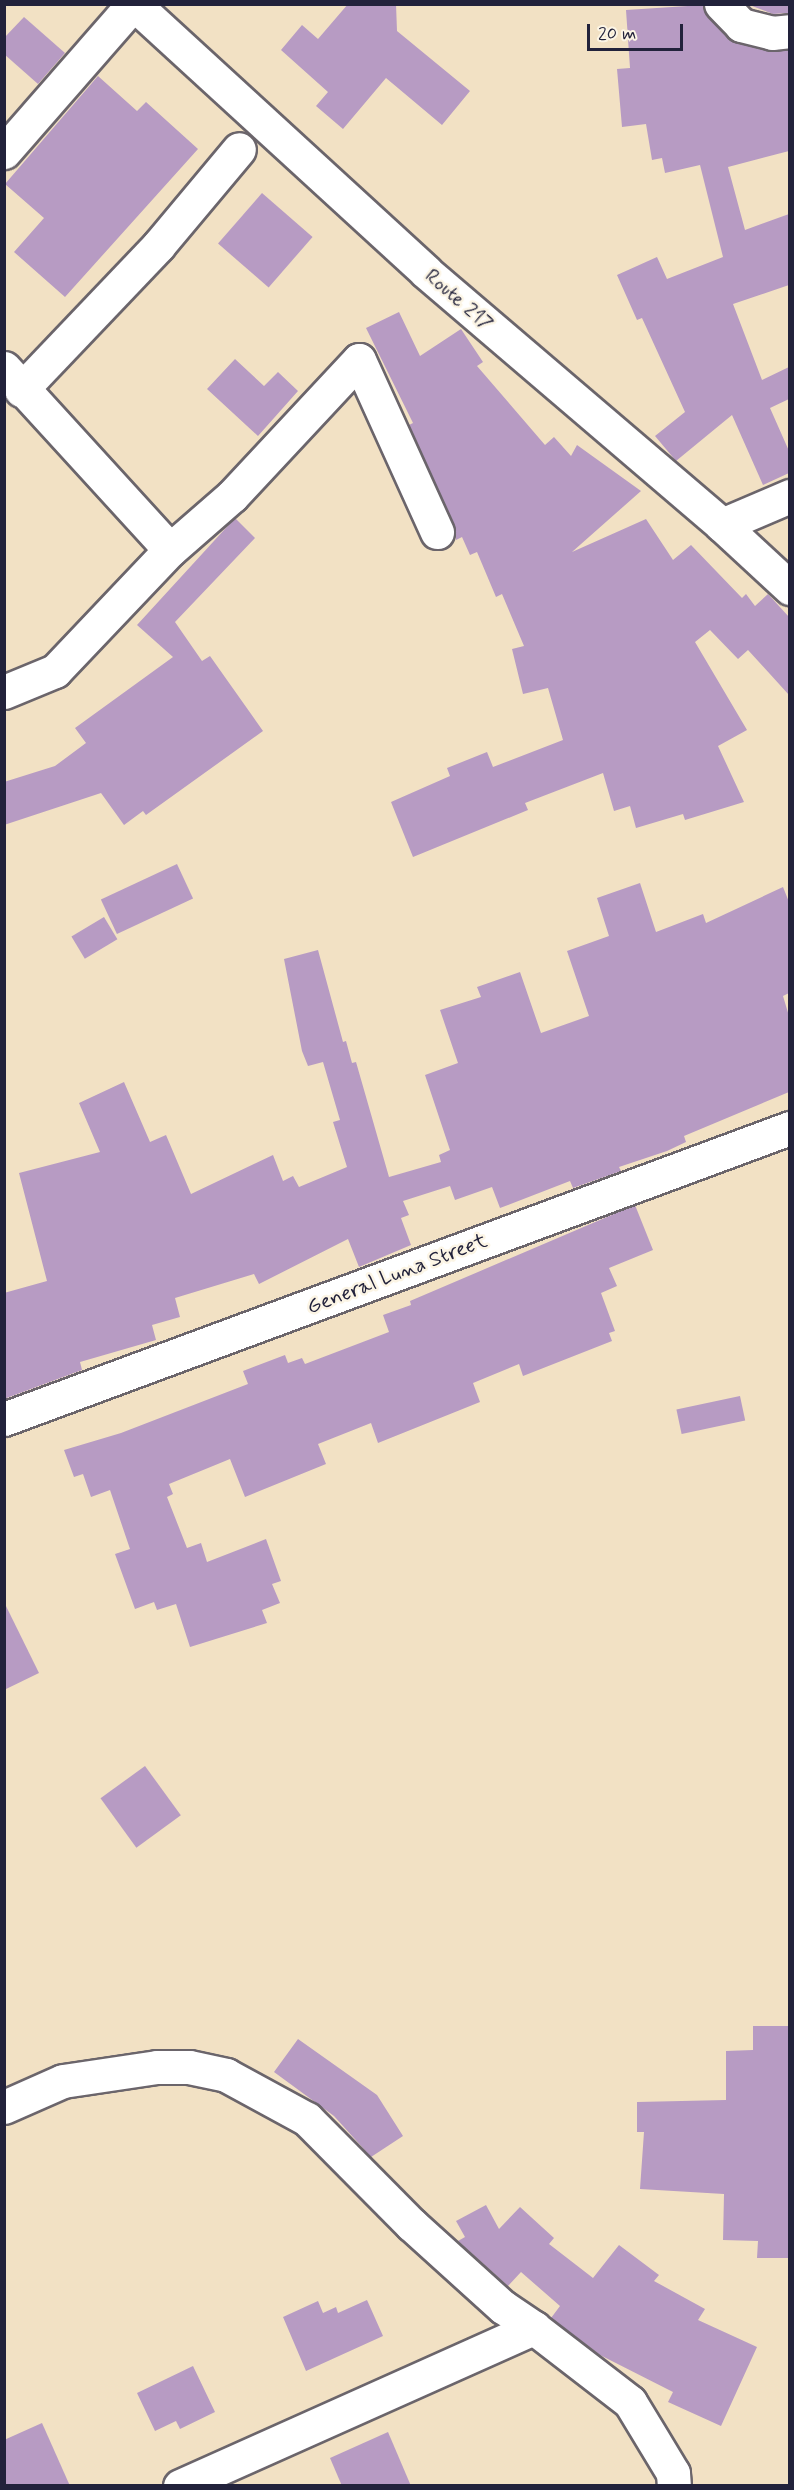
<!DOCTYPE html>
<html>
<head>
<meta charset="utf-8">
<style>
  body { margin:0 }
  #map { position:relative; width:794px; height:2490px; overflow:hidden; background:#f2e1c4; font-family:Mynerve,sans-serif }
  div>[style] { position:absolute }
  .building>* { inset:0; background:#b79bc3; transform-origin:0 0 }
  .roads { filter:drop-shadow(2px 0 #6b656b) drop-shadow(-2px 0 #6b656b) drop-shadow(0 2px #6b656b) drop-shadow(0 -2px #6b656b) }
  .minor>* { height:33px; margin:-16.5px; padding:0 16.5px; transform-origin:16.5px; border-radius:16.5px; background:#fff }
  .major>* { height:33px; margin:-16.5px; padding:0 16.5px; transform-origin:16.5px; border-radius:16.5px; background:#fff }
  span { translate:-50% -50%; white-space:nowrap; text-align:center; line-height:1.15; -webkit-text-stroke:5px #fcf5e5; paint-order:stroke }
  .street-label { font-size:21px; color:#22223b }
  .frame { position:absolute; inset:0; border:6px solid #22223b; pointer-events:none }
  .scale { position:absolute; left:587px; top:24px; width:96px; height:27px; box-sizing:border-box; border:3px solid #22223b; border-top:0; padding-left:8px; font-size:18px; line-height:21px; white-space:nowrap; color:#22223b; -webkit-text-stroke:4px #fcf5e5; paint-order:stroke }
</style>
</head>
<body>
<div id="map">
  <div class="building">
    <div style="clip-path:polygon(348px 4px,396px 4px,397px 31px,470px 91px,442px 125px,386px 78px,343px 129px,316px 106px,328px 92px,281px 50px,302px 25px,318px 39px)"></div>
    <div style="clip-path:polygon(747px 4px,789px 4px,789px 13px,773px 14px)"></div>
    <div style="clip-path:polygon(703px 5px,707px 17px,736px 43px,768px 51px,789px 50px,789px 151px,728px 167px,745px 230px,789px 214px,789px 285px,733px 304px,762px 380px,789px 367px,789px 399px,770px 408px,789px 451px,789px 473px,763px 485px,732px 415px,676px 461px,655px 436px,685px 412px,642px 318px,637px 320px,617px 275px,657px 257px,667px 279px,723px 257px,700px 165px,665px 173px,662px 158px,652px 160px,646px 124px,622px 127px,617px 69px,630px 68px,626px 10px)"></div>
    <div style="clip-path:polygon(24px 17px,65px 53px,38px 84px,4px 54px,4px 38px)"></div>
    <div style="clip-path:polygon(98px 76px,137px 111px,146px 102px,198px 149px,65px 297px,14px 252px,44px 218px,5px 184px)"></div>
    <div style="left:262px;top:193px;width:67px;height:67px;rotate:41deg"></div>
    <div style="clip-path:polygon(399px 312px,420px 356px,461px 329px,483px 362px,477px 366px,545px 445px,554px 437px,571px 456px,577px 445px,641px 491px,572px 552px,646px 519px,673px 560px,691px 545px,742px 598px,746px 594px,755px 606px,768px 594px,789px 617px,789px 695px,748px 650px,738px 659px,710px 630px,695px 642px,747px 730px,718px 746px,744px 802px,685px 820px,683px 814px,636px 828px,630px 806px,614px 811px,603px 773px,525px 803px,528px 810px,413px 857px,391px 802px,450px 776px,447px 768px,487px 752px,493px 767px,563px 740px,548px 688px,523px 694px,512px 649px,524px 646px,502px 594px,496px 597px,477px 552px,470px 555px,462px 537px,456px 540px,454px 524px,409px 425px,413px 423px,366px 328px)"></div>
    <div style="clip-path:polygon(235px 359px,264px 386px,278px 372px,298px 391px,258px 436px,207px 389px)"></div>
    <div style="clip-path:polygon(235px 518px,255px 538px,175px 622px,202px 661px,210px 656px,263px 731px,146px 815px,143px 811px,124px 825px,101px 793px,4px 825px,4px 782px,55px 766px,86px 743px,75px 728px,173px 657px,137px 625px)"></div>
    <div style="left:177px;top:864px;width:38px;height:84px;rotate:65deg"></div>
    <div style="clip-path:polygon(640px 883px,656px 932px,703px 914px,706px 923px,783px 887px,789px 902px,789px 993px,783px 996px,789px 1016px,789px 1092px,684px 1136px,686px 1142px,667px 1151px,619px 1167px,621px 1171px,573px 1188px,570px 1181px,500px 1208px,492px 1187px,455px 1200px,450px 1186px,403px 1201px,409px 1215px,401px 1218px,411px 1245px,359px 1267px,348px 1239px,259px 1284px,254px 1274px,175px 1298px,180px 1317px,152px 1325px,156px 1340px,80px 1362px,82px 1370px,4px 1399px,4px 1293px,47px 1281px,19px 1173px,100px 1152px,79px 1103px,124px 1082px,150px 1142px,166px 1135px,191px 1194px,273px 1155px,283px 1181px,293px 1176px,299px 1187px,347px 1167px,333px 1122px,340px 1120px,323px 1062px,308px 1066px,302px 1051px,284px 959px,318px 950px,343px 1042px,346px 1041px,352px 1063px,356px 1062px,389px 1177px,441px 1162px,439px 1155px,450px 1150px,425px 1075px,458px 1063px,440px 1010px,481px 997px,477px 987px,520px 972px,541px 1033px,589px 1016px,567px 951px,609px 936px,597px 898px)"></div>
    <div style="left:104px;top:917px;width:26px;height:38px;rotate:59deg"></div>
    <div style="clip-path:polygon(635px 1205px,653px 1250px,609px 1268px,617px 1286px,601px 1293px,615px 1331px,609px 1333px,612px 1341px,523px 1376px,519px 1364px,473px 1383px,480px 1402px,378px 1443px,371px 1423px,318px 1444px,326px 1464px,245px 1497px,230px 1459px,169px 1484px,173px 1494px,167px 1497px,187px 1548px,201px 1543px,207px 1562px,266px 1539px,281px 1581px,272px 1584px,280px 1603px,262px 1610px,267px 1623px,190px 1647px,176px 1604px,157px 1610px,154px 1602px,135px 1609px,115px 1554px,130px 1549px,110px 1490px,91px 1497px,83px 1474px,74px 1477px,64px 1450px,121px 1433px,248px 1384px,243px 1371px,285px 1355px,288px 1363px,302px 1358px,305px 1364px,389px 1332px,383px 1315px,411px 1305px,410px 1301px)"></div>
    <div style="left:740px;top:1396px;width:25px;height:65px;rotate:78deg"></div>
    <div style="clip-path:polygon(4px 1602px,39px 1673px,4px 1690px)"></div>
    <div style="left:145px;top:1766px;width:61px;height:55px;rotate:54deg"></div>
    <div style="clip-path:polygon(753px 2026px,789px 2026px,789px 2258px,757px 2258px,758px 2241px,723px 2240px,724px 2194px,640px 2189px,644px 2132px,637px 2132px,637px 2102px,726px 2100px,726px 2051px,753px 2050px)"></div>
    <div style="clip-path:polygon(298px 2039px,377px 2095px,403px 2136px,371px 2157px,334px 2116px,274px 2072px)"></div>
    <div style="clip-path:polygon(486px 2205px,499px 2229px,520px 2207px,554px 2238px,549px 2244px,593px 2278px,619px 2245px,659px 2275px,654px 2281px,705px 2309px,698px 2320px,757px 2347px,721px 2426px,668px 2402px,673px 2392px,600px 2355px,551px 2318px,560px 2306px,521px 2272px,508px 2286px,458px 2241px,465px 2237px,456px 2221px)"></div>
    <div style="clip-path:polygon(367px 2300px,383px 2336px,306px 2371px,283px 2317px,318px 2301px,323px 2313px,336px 2307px,338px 2313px)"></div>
    <div style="clip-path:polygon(193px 2366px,215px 2412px,180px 2429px,176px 2421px,155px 2431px,137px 2393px)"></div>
    <div style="clip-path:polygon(42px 2423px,70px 2486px,4px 2486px,4px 2440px)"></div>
    <div style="clip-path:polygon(388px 2432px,411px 2486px,342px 2486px,330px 2458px)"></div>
  </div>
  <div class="roads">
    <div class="minor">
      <div style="left:721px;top:4px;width:29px;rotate:46deg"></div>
      <div style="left:741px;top:25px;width:32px;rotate:14deg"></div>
      <div style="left:772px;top:33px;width:18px;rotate:-6deg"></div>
      <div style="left:4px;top:152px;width:196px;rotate:-48.9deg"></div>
      <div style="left:4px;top:368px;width:246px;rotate:47.6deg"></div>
      <div style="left:170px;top:550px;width:82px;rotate:-41.1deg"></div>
      <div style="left:232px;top:496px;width:186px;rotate:-47deg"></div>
      <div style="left:359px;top:360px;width:189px;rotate:65.6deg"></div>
      <div style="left:21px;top:390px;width:199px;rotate:-46.4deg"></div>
      <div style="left:158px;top:246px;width:126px;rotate:-50.1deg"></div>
      <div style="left:722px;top:525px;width:74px;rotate:-23.1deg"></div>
      <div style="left:4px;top:692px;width:55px;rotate:-22.4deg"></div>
      <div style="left:55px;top:671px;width:167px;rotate:-46.5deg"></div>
      <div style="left:4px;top:2107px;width:64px;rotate:-23.8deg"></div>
      <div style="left:63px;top:2081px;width:95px;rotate:-8.5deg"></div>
      <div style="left:157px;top:2067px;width:32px"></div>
      <div style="left:189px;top:2067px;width:38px;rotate:12deg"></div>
      <div style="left:226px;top:2075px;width:92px;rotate:28.5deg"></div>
      <div style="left:307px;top:2119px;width:148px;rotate:45.3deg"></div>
      <div style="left:411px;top:2224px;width:124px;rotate:42.1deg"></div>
      <div style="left:503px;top:2307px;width:37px;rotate:34deg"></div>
      <div style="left:180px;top:2486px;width:388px;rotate:-24.1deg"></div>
      <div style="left:534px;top:2328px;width:121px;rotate:37.6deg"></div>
      <div style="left:630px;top:2402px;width:83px;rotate:58.8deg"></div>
      <div style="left:673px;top:2473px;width:13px;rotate:86deg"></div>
    </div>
    <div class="major">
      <div style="left:134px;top:4px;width:396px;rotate:42.5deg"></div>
      <div style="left:426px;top:272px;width:389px;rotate:40.5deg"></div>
      <div style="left:722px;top:525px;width:93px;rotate:42.8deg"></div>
      <div style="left:4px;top:1419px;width:838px;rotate:-20.32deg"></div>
    </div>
  </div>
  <div class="street-label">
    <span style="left:459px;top:300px;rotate:41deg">Route 217</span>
    <span style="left:397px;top:1274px;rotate:-21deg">General Luna Street</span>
  </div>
  <div class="frame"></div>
  <div class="scale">20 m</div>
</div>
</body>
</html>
